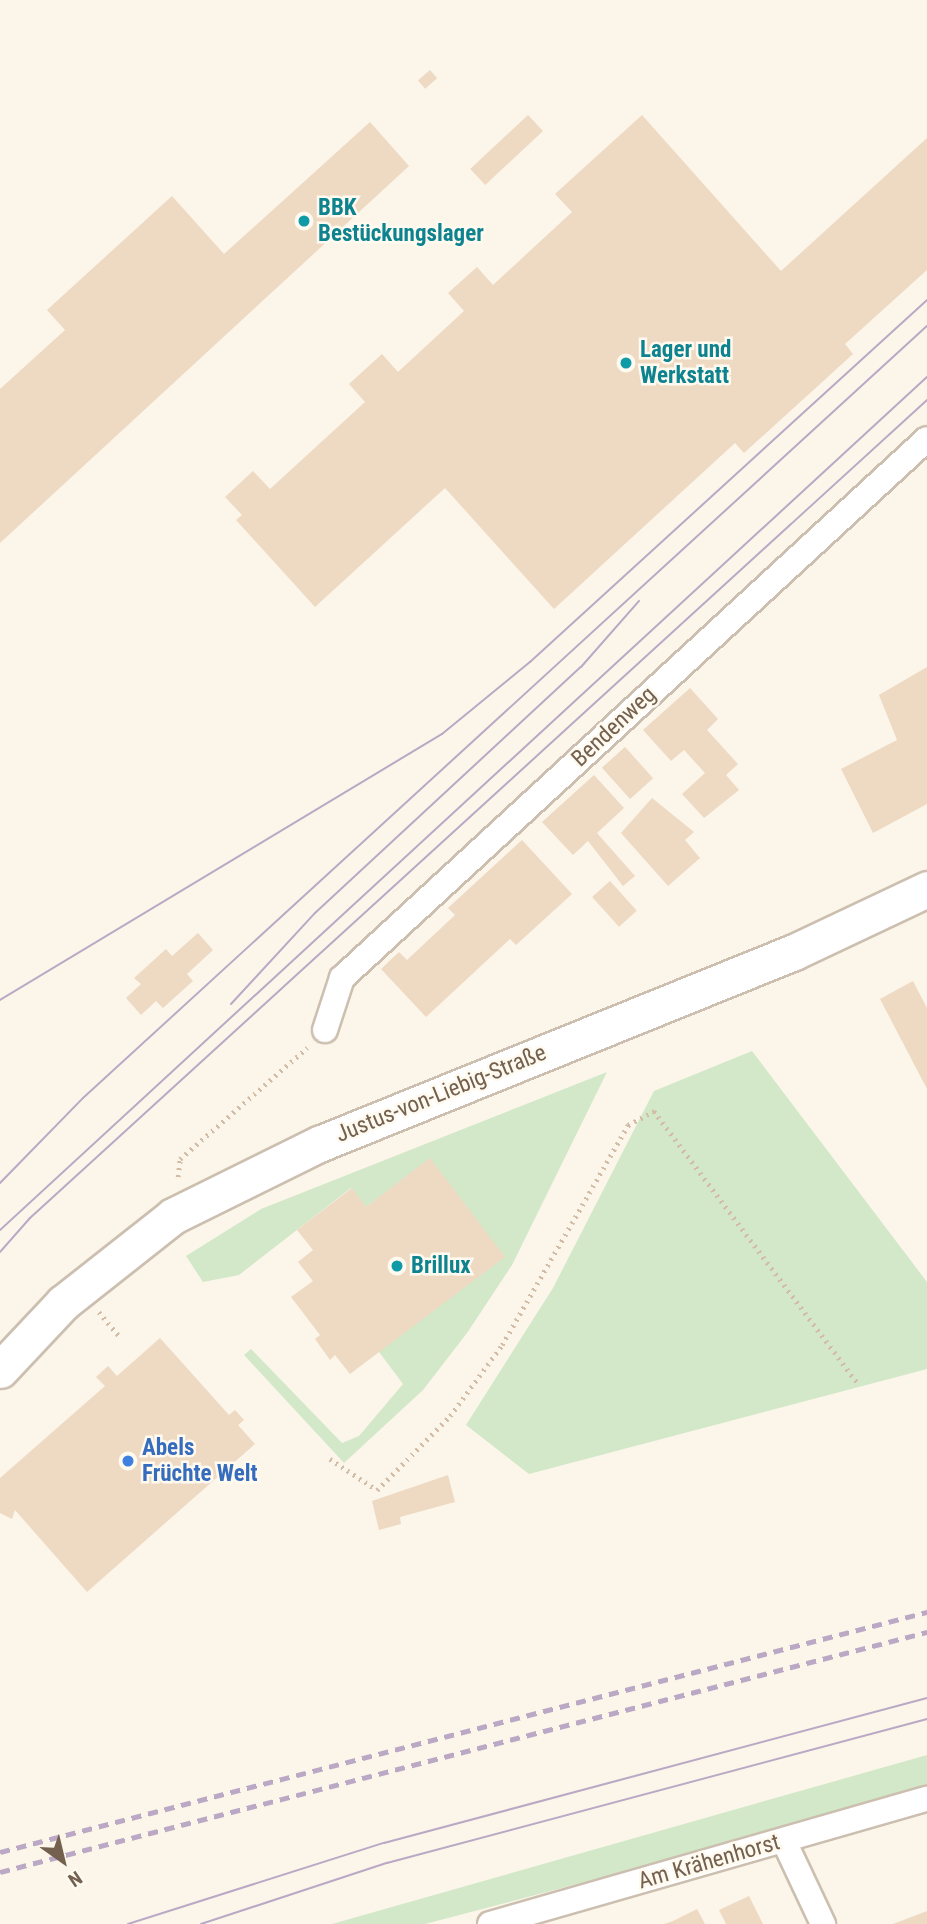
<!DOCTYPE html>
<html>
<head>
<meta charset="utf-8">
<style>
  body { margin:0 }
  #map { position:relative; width:927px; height:1924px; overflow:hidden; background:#fbf6e9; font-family:"Roboto Condensed",sans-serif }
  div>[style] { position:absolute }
  .green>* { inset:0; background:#d2e8c8 }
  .building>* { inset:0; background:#eed9c3; transform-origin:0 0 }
  .path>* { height:4.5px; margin-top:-2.25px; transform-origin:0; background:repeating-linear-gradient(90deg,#d3bca6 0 2px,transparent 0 7px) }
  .roads { filter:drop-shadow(2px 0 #ccbfb0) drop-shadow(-2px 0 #ccbfb0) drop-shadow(0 2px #ccbfb0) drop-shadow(0 -2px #ccbfb0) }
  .minor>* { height:24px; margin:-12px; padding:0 12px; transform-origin:12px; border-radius:12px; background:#fff }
  .secondary>* { height:35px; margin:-17.5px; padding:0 17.5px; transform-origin:17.5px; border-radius:17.5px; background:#fff }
  .tram>* { height:2px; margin:-1px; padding:0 1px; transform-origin:1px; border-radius:1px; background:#baa8c5 }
  .rail>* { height:5px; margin-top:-2.5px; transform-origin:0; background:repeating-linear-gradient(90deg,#baa8c5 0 10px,transparent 0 17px) }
  .dots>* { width:19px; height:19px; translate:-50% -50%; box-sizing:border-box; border:4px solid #fefaef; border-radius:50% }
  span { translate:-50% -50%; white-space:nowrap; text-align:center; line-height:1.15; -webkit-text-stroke:5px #fefaef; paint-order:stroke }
  .culture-label { font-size:23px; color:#0d838f; font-weight:700 }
  .left { translate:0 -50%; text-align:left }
  .street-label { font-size:23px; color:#74604e }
  .shop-label { font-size:23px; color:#366cbe; font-weight:700 }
  .north { position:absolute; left:28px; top:1826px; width:70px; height:70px; -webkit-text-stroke:5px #fefaef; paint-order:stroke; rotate:146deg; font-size:19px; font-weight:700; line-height:28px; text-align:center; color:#74604e }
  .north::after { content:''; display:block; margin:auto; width:24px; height:32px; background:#74604e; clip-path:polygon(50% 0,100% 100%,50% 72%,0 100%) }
</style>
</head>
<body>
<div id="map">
  <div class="green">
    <div style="clip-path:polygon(752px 1051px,927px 1282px,927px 1369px,529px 1474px,466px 1425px,553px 1288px,654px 1091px)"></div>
    <div style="clip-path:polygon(607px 1072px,512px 1265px,467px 1333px,423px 1390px,344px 1463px,244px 1355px,251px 1349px,342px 1443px,359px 1436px,403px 1384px,379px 1352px,430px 1159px,366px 1207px,351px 1188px,239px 1275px,203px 1282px,186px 1256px,261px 1209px)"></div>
    <div style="clip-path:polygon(927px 1755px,927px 1792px,425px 1924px,332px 1924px)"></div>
  </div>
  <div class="building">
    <div style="left:430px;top:70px;width:11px;height:16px;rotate:49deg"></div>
    <div style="left:528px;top:115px;width:22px;height:79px;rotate:47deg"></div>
    <div style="clip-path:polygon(642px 115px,781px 271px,927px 138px,927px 270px,845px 344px,853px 354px,744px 453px,735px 443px,554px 609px,445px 488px,315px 607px,236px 520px,242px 515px,225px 497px,253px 471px,270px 489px,365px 402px,349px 384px,382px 354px,398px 372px,464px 311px,448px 293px,477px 267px,493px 285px,572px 212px,555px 194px)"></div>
    <div style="clip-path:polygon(370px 122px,409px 166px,0 543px,0 389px,65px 330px,47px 310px,172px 196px,224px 254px)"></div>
    <div style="clip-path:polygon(927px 667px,927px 804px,873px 833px,841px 769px,897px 740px,879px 695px)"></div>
    <div style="clip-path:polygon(690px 688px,718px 719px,707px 730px,738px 764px,726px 775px,739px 790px,704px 818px,682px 794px,705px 773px,684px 750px,671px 761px,643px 730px)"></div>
    <div style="left:625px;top:747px;width:42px;height:31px;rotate:48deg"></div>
    <div style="clip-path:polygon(594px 775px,624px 808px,597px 833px,635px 876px,623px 886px,588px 841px,573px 855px,542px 822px)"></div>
    <div style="clip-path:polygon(652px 798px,694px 832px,685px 840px,700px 858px,668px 886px,621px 833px)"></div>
    <div style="clip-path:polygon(522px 840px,572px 894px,516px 945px,510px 939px,426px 1017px,381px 969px,399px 952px,407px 960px,455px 915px,448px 908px)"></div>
    <div style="left:610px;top:881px;width:40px;height:24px;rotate:48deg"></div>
    <div style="clip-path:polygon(198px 933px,213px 950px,187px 974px,193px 981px,163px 1008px,156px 1001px,141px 1015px,126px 998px,141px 984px,134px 978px,166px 949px,172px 956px)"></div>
    <div style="clip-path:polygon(913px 981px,927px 1008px,927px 1089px,880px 999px)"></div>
    <div style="clip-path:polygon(430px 1158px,505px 1257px,350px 1374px,335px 1355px,330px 1360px,315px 1339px,320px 1335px,291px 1297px,313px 1281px,298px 1262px,313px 1250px,297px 1230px,352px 1188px,366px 1207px)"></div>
    <div style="clip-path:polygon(160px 1338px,229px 1415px,235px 1410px,244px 1420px,238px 1425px,255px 1444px,87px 1592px,15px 1510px,12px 1519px,0 1513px,0 1478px,105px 1386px,96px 1377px,108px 1366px,117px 1376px)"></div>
    <div style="clip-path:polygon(448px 1475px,455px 1502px,400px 1517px,401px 1524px,379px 1530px,372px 1501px)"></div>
    <div style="clip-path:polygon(749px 1896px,763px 1924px,726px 1924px,719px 1910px)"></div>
    <div style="clip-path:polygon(697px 1909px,705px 1924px,664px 1924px,673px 1921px)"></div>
    <div style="clip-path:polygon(927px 1911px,927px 1924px,893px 1924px)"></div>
  </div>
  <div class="path">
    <div style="left:178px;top:1177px;width:18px;rotate:-84deg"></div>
    <div style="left:180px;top:1159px;width:169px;rotate:-41.2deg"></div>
    <div style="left:99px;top:1312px;width:31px;rotate:50deg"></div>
    <div style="left:330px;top:1459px;width:56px;rotate:33.4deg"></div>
    <div style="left:377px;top:1490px;width:104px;rotate:-45.4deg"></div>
    <div style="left:450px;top:1416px;width:88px;rotate:-53.8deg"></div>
    <div style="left:502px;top:1345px;width:254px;rotate:-60.2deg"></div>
    <div style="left:628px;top:1125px;width:30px;rotate:-28deg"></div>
    <div style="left:654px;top:1111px;width:342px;rotate:53.2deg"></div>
  </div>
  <div class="roads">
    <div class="minor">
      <div style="left:325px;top:1030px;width:55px;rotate:-71.9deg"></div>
      <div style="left:342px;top:978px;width:795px;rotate:-42.66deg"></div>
      <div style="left:784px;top:1841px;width:92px;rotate:64.8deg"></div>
      <div style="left:490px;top:1924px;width:455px;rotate:-16deg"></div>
    </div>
    <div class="secondary">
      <div style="left:0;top:1370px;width:92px;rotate:-46.8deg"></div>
      <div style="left:63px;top:1303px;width:140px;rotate:-38.3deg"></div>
      <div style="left:173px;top:1216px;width:163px;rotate:-26.3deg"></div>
      <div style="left:319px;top:1144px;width:512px;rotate:-22.01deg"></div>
      <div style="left:794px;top:952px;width:147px;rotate:-25.3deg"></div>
    </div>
  </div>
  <div class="tram">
    <div style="left:0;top:1000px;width:516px;rotate:-31.04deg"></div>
    <div style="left:442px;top:734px;width:114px;rotate:-39.3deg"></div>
    <div style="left:530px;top:662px;width:537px;rotate:-42.36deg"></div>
    <div style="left:231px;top:1004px;width:124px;rotate:-47.3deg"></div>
    <div style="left:315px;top:913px;width:362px;rotate:-42.8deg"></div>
    <div style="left:581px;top:667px;width:88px;rotate:-48.7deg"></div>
    <div style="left:0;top:1183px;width:119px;rotate:-45.7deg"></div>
    <div style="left:83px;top:1098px;width:1144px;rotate:-42.45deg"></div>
    <div style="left:0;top:1230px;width:1260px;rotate:-42.62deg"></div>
    <div style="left:0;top:1252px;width:45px;rotate:-48.6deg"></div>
    <div style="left:30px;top:1218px;width:1214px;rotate:-42.36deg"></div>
    <div style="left:128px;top:1924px;width:269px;rotate:-17.6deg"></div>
    <div style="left:384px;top:1843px;width:562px;rotate:-14.95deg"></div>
    <div style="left:201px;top:1924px;width:196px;rotate:-18.2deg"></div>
    <div style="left:387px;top:1863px;width:559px;rotate:-14.93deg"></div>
  </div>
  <div class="rail">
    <div style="left:0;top:1852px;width:958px;rotate:-14.52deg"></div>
    <div style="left:0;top:1872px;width:958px;rotate:-14.52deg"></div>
  </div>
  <div class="dots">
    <div style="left:304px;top:221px;background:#0f9aa8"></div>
    <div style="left:626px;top:363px;background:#0f9aa8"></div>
    <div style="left:397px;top:1266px;background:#0f9aa8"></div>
    <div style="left:128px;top:1461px;background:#3f7fe0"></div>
  </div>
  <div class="culture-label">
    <span class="left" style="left:318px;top:221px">BBK<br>Bestückungslager</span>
    <span class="left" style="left:640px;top:363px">Lager und<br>Werkstatt</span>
    <span class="left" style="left:411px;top:1266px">Brillux</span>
  </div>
  <div class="street-label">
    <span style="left:614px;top:727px;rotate:-43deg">Bendenweg</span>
    <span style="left:441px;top:1094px;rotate:-22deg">Justus-von-Liebig-Straße</span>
    <span style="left:709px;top:1862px;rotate:-16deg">Am Krähenhorst</span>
  </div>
  <div class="shop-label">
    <span class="left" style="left:142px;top:1461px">Abels<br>Früchte Welt</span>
  </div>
  <div class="north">N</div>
</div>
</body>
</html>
